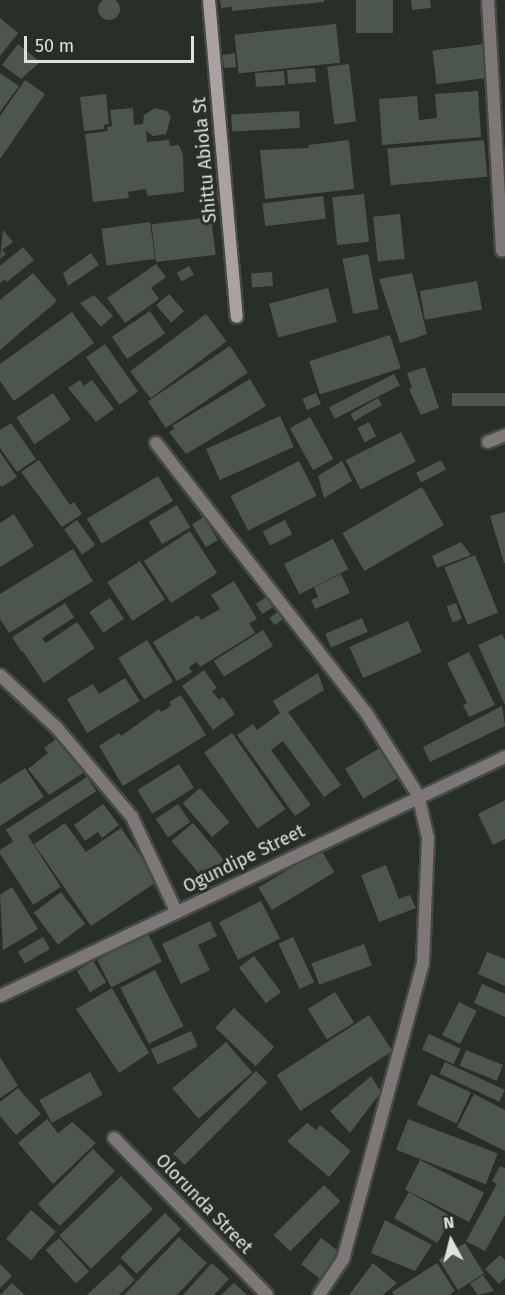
<!DOCTYPE html>
<html>
<head>
<meta charset="utf-8">
<style>
  body { margin:0 }
  #map { position:relative; width:505px; height:1295px; overflow:hidden; background:#272f27; font-family:"Fira Sans",sans-serif }
  div>[style] { position:absolute }
  .building>* { inset:0; background:#4d564d; transform-origin:0 0 }
  .round { border-radius:50% }
  .roads { filter:drop-shadow(2px 0 #444b44) drop-shadow(-2px 0 #444b44) drop-shadow(0 2px #444b44) drop-shadow(0 -2px #444b44) }
  .street>* { height:12px; margin:-6px; padding:0 6px; transform-origin:6px; border-radius:6px; background:#7d7778 }
  .secondary>* { height:12px; margin:-6px; padding:0 6px; transform-origin:6px; border-radius:6px; background:#aba1a3 }
  span { translate:-50% -50%; white-space:nowrap; text-align:center; line-height:1.15; -webkit-text-stroke:6px #272f27; paint-order:stroke }
  .street-label { font-size:18px; color:#dce1dc }
  .north { position:absolute; left:421px; top:1211px; width:60px; height:60px; -webkit-text-stroke:4px #272f27; paint-order:stroke; rotate:353deg; font-size:16px; font-weight:700; line-height:24px; text-align:center; color:#dce1dc }
  .north::after { content:''; display:block; margin:auto; width:21px; height:27px; background:#dce1dc; clip-path:polygon(50% 0,100% 100%,50% 72%,0 100%) }
  .scale { position:absolute; left:24px; top:36px; width:170px; height:27px; box-sizing:border-box; border:3px solid #dce1dc; border-top:0; padding-left:8px; font-size:18px; line-height:21px; white-space:nowrap; color:#dce1dc; -webkit-text-stroke:4px #272f27; paint-order:stroke }
</style>
</head>
<body>
<div id="map">
  <div class="building">
    <div class="round" style="left:98px;top:-2px;width:22px;height:22px"></div>
    <div style="clip-path:polygon(220px 0,324px 0,324px 2px,232px 11px,232px 7px,221px 8px)"></div>
    <div style="left:356px;top:0;width:37px;height:33px"></div>
    <div style="clip-path:polygon(411px 0,430px 0,431px 8px,412px 10px)"></div>
    <div style="clip-path:polygon(0 18px,18px 33px,0 56px)"></div>
    <div style="left:336px;top:24px;width:39px;height:102px;rotate:84deg"></div>
    <div style="clip-path:polygon(18px 44px,40px 62px,21px 79px,2px 65px)"></div>
    <div style="left:485px;top:44px;width:34px;height:53px;rotate:83deg"></div>
    <div style="clip-path:polygon(235px 53px,236px 67px,224px 68px,222px 55px)"></div>
    <div style="left:349px;top:64px;width:58px;height:22px;rotate:83deg"></div>
    <div style="left:315px;top:68px;width:14px;height:28px;rotate:86deg"></div>
    <div style="left:284px;top:71px;width:14px;height:29px;rotate:86deg"></div>
    <div style="clip-path:polygon(0 73px,19px 86px,0 112px)"></div>
    <div style="clip-path:polygon(25px 80px,45px 94px,0 159px,0 116px)"></div>
    <div style="clip-path:polygon(478px 91px,481px 137px,382px 145px,379px 99px,417px 96px,419px 120px,437px 118px,435px 94px)"></div>
    <div style="clip-path:polygon(106px 94px,109px 124px,104px 125px,104px 129px,84px 131px,80px 97px)"></div>
    <div style="clip-path:polygon(133px 108px,134px 125px,143px 124px,144px 115px,155px 108px,167px 111px,171px 117px,166px 134px,153px 136px,146px 131px,147px 142px,169px 140px,170px 146px,179px 145px,183px 155px,184px 192px,147px 196px,146px 189px,128px 192px,129px 198px,93px 202px,85px 134px,108px 131px,107px 127px,112px 126px,110px 110px)"></div>
    <div style="left:299px;top:111px;width:17px;height:68px;rotate:87deg"></div>
    <div style="clip-path:polygon(349px 140px,354px 189px,265px 199px,260px 150px,309px 148px,308px 145px)"></div>
    <div style="left:484px;top:140px;width:37px;height:97px;rotate:85deg"></div>
    <div style="left:217px;top:191px;width:9px;height:10px;rotate:84deg"></div>
    <div style="left:364px;top:194px;width:48px;height:32px;rotate:84deg"></div>
    <div style="left:323px;top:196px;width:23px;height:61px;rotate:83deg"></div>
    <div style="left:400px;top:214px;width:45px;height:27px;rotate:84deg"></div>
    <div style="left:211px;top:217px;width:38px;height:60px;rotate:83deg"></div>
    <div style="left:150px;top:222px;width:37px;height:49px;rotate:82deg"></div>
    <div style="clip-path:polygon(3px 230px,13px 242px,2px 250px,6px 254px,0 259px)"></div>
    <div style="clip-path:polygon(23px 247px,34px 260px,7px 282px,5px 279px,0 283px,0 266px)"></div>
    <div style="clip-path:polygon(91px 253px,99px 265px,68px 286px,63px 273px)"></div>
    <div style="left:368px;top:254px;width:56px;height:26px;rotate:79deg"></div>
    <div style="clip-path:polygon(156px 264px,166px 277px,151px 288px,159px 299px,125px 323px,107px 298px)"></div>
    <div style="left:189px;top:266px;width:10px;height:14px;rotate:61deg"></div>
    <div style="left:272px;top:272px;width:14px;height:21px;rotate:86deg"></div>
    <div style="clip-path:polygon(33px 273px,57px 301px,0 350px,0 300px)"></div>
    <div style="clip-path:polygon(412px 273px,427px 334px,400px 343px,379px 279px)"></div>
    <div style="left:477px;top:281px;width:29px;height:58px;rotate:80deg"></div>
    <div style="left:328px;top:288px;width:35px;height:61px;rotate:75deg"></div>
    <div style="left:169px;top:294px;width:23px;height:17px;rotate:49deg"></div>
    <div style="clip-path:polygon(94px 295px,113px 316px,101px 327px,80px 303px)"></div>
    <div style="left:150px;top:311px;width:27px;height:46px;rotate:56deg"></div>
    <div style="clip-path:polygon(72px 312px,94px 343px,14px 401px,0 381px,0 364px)"></div>
    <div style="left:206px;top:314px;width:34px;height:95px;rotate:53deg"></div>
    <div style="left:390px;top:335px;width:35px;height:85px;rotate:72deg"></div>
    <div style="left:105px;top:344px;width:58px;height:23px;rotate:55deg"></div>
    <div style="left:230px;top:346px;width:32px;height:99px;rotate:56deg"></div>
    <div style="clip-path:polygon(425px 367px,439px 408px,421px 415px,409px 389px,412px 388px,407px 373px)"></div>
    <div style="left:394px;top:374px;width:13px;height:73px;rotate:63deg"></div>
    <div style="clip-path:polygon(250px 379px,266px 406px,186px 454px,169px 432px,174px 429px,172px 426px)"></div>
    <div style="clip-path:polygon(80px 380px,84px 386px,92px 380px,114px 409px,96px 422px,68px 388px)"></div>
    <div style="left:53px;top:393px;width:32px;height:44px;rotate:56deg"></div>
    <div style="left:316px;top:393px;width:12px;height:15px;rotate:66deg"></div>
    <div style="left:505px;top:393px;width:13px;height:53px;rotate:90deg"></div>
    <div style="left:378px;top:398px;width:8px;height:32px;rotate:60deg"></div>
    <div style="left:280px;top:416px;width:34px;height:81px;rotate:66deg"></div>
    <div style="left:310px;top:417px;width:48px;height:23px;rotate:61deg"></div>
    <div style="left:369px;top:422px;width:16px;height:13px;rotate:63deg"></div>
    <div style="clip-path:polygon(11px 423px,36px 459px,17px 472px,0 448px,0 430px)"></div>
    <div style="left:401px;top:432px;width:33px;height:62px;rotate:63deg"></div>
    <div style="clip-path:polygon(0 452px,17px 477px,2px 487px,0 485px)"></div>
    <div style="clip-path:polygon(39px 460px,70px 505px,74px 502px,82px 514px,62px 527px,21px 472px)"></div>
    <div style="left:441px;top:460px;width:11px;height:28px;rotate:63deg"></div>
    <div style="left:299px;top:461px;width:39px;height:77px;rotate:63deg"></div>
    <div style="clip-path:polygon(342px 461px,352px 481px,324px 498px,318px 476px)"></div>
    <div style="left:158px;top:476px;width:29px;height:83px;rotate:59deg"></div>
    <div style="left:422px;top:487px;width:44px;height:92px;rotate:60deg"></div>
    <div style="left:177px;top:505px;width:26px;height:33px;rotate:59deg"></div>
    <div style="clip-path:polygon(505px 512px,505px 563px,504px 563px,490px 516px)"></div>
    <div style="clip-path:polygon(14px 514px,34px 546px,0 567px,0 523px)"></div>
    <div style="left:204px;top:517px;width:27px;height:14px;rotate:59deg"></div>
    <div style="left:77px;top:520px;width:31px;height:16px;rotate:54deg"></div>
    <div style="left:285px;top:520px;width:16px;height:25px;rotate:63deg"></div>
    <div style="left:190px;top:531px;width:50px;height:55px;rotate:57deg"></div>
    <div style="left:333px;top:539px;width:34px;height:55px;rotate:63deg"></div>
    <div style="clip-path:polygon(461px 542px,471px 555px,437px 568px,432px 556px)"></div>
    <div style="clip-path:polygon(73px 549px,93px 581px,9px 633px,0 619px,0 594px)"></div>
    <div style="left:475px;top:555px;width:62px;height:33px;rotate:68deg"></div>
    <div style="left:140px;top:561px;width:46px;height:39px;rotate:57deg"></div>
    <div style="clip-path:polygon(341px 574px,350px 593px,315px 609px,311px 600px,318px 597px,314px 587px)"></div>
    <div style="clip-path:polygon(234px 581px,257px 619px,249px 623px,255px 633px,200px 667px,197px 662px,189px 667px,192px 672px,177px 681px,153px 642px,198px 615px,201px 620px,220px 609px,211px 595px)"></div>
    <div style="left:267px;top:597px;width:12px;height:13px;rotate:59deg"></div>
    <div style="left:110px;top:598px;width:25px;height:25px;rotate:56deg"></div>
    <div style="left:65px;top:603px;width:17px;height:63px;rotate:57deg"></div>
    <div style="left:456px;top:603px;width:17px;height:10px;rotate:69deg"></div>
    <div style="left:279px;top:611px;width:9px;height:12px;rotate:54deg"></div>
    <div style="left:362px;top:618px;width:15px;height:40px;rotate:67deg"></div>
    <div style="left:408px;top:621px;width:34px;height:64px;rotate:66deg"></div>
    <div style="clip-path:polygon(77px 622px,95px 648px,44px 683px,22px 650px,41px 637px,46px 643px)"></div>
    <div style="left:263px;top:630px;width:19px;height:58px;rotate:58deg"></div>
    <div style="clip-path:polygon(502px 634px,505px 640px,505px 705px,478px 645px)"></div>
    <div style="left:147px;top:640px;width:49px;height:34px;rotate:58deg"></div>
    <div style="clip-path:polygon(469px 652px,495px 705px,469px 717px,463px 705px,467px 703px,447px 663px)"></div>
    <div style="clip-path:polygon(204px 670px,217px 688px,212px 691px,219px 700px,223px 697px,235px 714px,213px 730px,182px 686px)"></div>
    <div style="clip-path:polygon(318px 673px,324px 690px,288px 712px,341px 785px,324px 797px,283px 741px,271px 750px,311px 805px,295px 816px,237px 735px,253px 724px,257px 730px,280px 713px,273px 701px)"></div>
    <div style="clip-path:polygon(125px 678px,140px 701px,87px 733px,67px 699px,93px 684px,99px 694px)"></div>
    <div style="clip-path:polygon(181px 695px,206px 735px,123px 786px,99px 746px,119px 733px,121px 736px,159px 709px,161px 712px,171px 706px,169px 702px)"></div>
    <div style="clip-path:polygon(502px 706px,505px 726px,430px 762px,423px 747px)"></div>
    <div style="left:232px;top:733px;width:93px;height:34px;rotate:55deg"></div>
    <div style="clip-path:polygon(59px 737px,86px 771px,49px 795px,28px 769px,48px 753px,44px 748px)"></div>
    <div style="left:383px;top:746px;width:35px;height:44px;rotate:59deg"></div>
    <div style="left:179px;top:764px;width:28px;height:49px;rotate:58deg"></div>
    <div style="clip-path:polygon(25px 768px,44px 797px,0 826px,0 784px)"></div>
    <div style="left:87px;top:777px;width:17px;height:97px;rotate:57deg"></div>
    <div style="left:200px;top:788px;width:45px;height:23px;rotate:49deg"></div>
    <div style="clip-path:polygon(505px 800px,505px 839px,493px 845px,478px 814px)"></div>
    <div style="clip-path:polygon(103px 804px,119px 825px,102px 838px,98px 832px,85px 841px,74px 825px)"></div>
    <div style="left:178px;top:804px;width:22px;height:27px;rotate:56deg"></div>
    <div style="clip-path:polygon(65px 823px,86px 852px,121px 828px,158px 881px,91px 926px,34px 844px)"></div>
    <div style="left:193px;top:823px;width:48px;height:28px;rotate:50deg"></div>
    <div style="left:26px;top:833px;width:64px;height:33px;rotate:57deg"></div>
    <div style="left:321px;top:850px;width:26px;height:73px;rotate:59deg"></div>
    <div style="clip-path:polygon(386px 865px,399px 899px,410px 895px,416px 908px,379px 922px,361px 875px)"></div>
    <div style="clip-path:polygon(12px 887px,38px 929px,3px 950px,0 895px)"></div>
    <div style="left:61px;top:892px;width:40px;height:34px;rotate:53deg"></div>
    <div style="left:261px;top:901px;width:42px;height:47px;rotate:63deg"></div>
    <div style="clip-path:polygon(210px 921px,217px 936px,198px 945px,210px 970px,181px 984px,162px 944px)"></div>
    <div style="left:148px;top:934px;width:31px;height:57px;rotate:63deg"></div>
    <div style="left:43px;top:937px;width:14px;height:29px;rotate:60deg"></div>
    <div style="left:293px;top:937px;width:50px;height:16px;rotate:65deg"></div>
    <div style="left:364px;top:944px;width:23px;height:56px;rotate:70deg"></div>
    <div style="clip-path:polygon(487px 952px,505px 959px,505px 986px,478px 974px)"></div>
    <div style="left:254px;top:956px;width:45px;height:19px;rotate:53deg"></div>
    <div style="left:93px;top:961px;width:25px;height:19px;rotate:58deg"></div>
    <div style="left:155px;top:970px;width:63px;height:39px;rotate:63deg"></div>
    <div style="clip-path:polygon(482px 984px,505px 994px,505px 1017px,474px 1003px)"></div>
    <div style="clip-path:polygon(112px 988px,149px 1053px,119px 1073px,76px 1009px)"></div>
    <div style="left:335px;top:992px;width:36px;height:32px;rotate:58deg"></div>
    <div style="left:459px;top:1002px;width:20px;height:37px;rotate:27deg"></div>
    <div style="left:234px;top:1008px;width:56px;height:27px;rotate:44deg"></div>
    <div style="left:369px;top:1015px;width:43px;height:110px;rotate:57deg"></div>
    <div style="left:191px;top:1031px;width:17px;height:44px;rotate:66deg"></div>
    <div style="left:429px;top:1034px;width:35px;height:17px;rotate:25deg"></div>
    <div style="left:226px;top:1042px;width:40px;height:71px;rotate:49deg"></div>
    <div style="left:466px;top:1050px;width:40px;height:17px;rotate:22deg"></div>
    <div style="clip-path:polygon(0 1057px,18px 1086px,0 1098px)"></div>
    <div style="left:445px;top:1062px;width:66px;height:13px;rotate:25deg"></div>
    <div style="left:256px;top:1071px;width:16px;height:117px;rotate:45deg"></div>
    <div style="left:90px;top:1072px;width:26px;height:58px;rotate:61deg"></div>
    <div style="left:431px;top:1074px;width:44px;height:34px;rotate:25deg"></div>
    <div style="clip-path:polygon(371px 1076px,381px 1092px,350px 1133px,330px 1111px)"></div>
    <div style="clip-path:polygon(18px 1088px,41px 1114px,16px 1135px,0 1116px,0 1102px)"></div>
    <div style="clip-path:polygon(474px 1094px,505px 1110px,505px 1151px,457px 1127px)"></div>
    <div style="clip-path:polygon(47px 1119px,58px 1133px,72px 1122px,96px 1143px,53px 1184px,18px 1143px)"></div>
    <div style="left:408px;top:1119px;width:96px;height:33px;rotate:21deg"></div>
    <div style="clip-path:polygon(307px 1123px,316px 1130px,320px 1125px,351px 1151px,329px 1177px,287px 1141px)"></div>
    <div style="left:93px;top:1149px;width:31px;height:78px;rotate:45deg"></div>
    <div style="left:420px;top:1160px;width:72px;height:33px;rotate:27deg"></div>
    <div style="clip-path:polygon(500px 1166px,505px 1168px,505px 1215px,485px 1251px,466px 1241px,497px 1184px,492px 1181px)"></div>
    <div style="left:121px;top:1176px;width:46px;height:86px;rotate:46deg"></div>
    <div style="left:324px;top:1185px;width:23px;height:71px;rotate:45deg"></div>
    <div style="left:409px;top:1192px;width:50px;height:30px;rotate:30deg"></div>
    <div style="left:31px;top:1210px;width:33px;height:38px;rotate:41deg"></div>
    <div style="left:165px;top:1213px;width:23px;height:63px;rotate:45deg"></div>
    <div style="clip-path:polygon(385px 1220px,432px 1245px,415px 1271px,371px 1253px)"></div>
    <div style="clip-path:polygon(179px 1237px,207px 1263px,177px 1295px,124px 1295px)"></div>
    <div style="left:59px;top:1238px;width:45px;height:18px;rotate:48deg"></div>
    <div style="left:321px;top:1238px;width:25px;height:33px;rotate:37deg"></div>
    <div style="left:465px;top:1243px;width:36px;height:31px;rotate:58deg"></div>
    <div style="clip-path:polygon(500px 1255px,505px 1260px,505px 1278px,499px 1284px,485px 1269px)"></div>
    <div style="clip-path:polygon(212px 1263px,229px 1279px,214px 1295px,183px 1295px)"></div>
    <div style="clip-path:polygon(373px 1263px,397px 1283px,383px 1295px,349px 1295px)"></div>
    <div style="clip-path:polygon(437px 1263px,455px 1291px,449px 1295px,394px 1295px,392px 1292px)"></div>
    <div style="clip-path:polygon(0 1264px,12px 1276px,0 1288px)"></div>
    <div style="clip-path:polygon(120px 1264px,135px 1280px,119px 1295px,87px 1295px)"></div>
    <div style="clip-path:polygon(483px 1275px,494px 1291px,478px 1295px,470px 1284px)"></div>
    <div style="clip-path:polygon(12px 1283px,25px 1295px,0 1295px)"></div>
    <div style="clip-path:polygon(234px 1283px,247px 1295px,221px 1295px)"></div>
  </div>
  <div class="roads">
    <div class="street">
      <div style="left:488px;top:0;width:251px;rotate:86.8deg"></div>
      <div style="left:488px;top:442px;width:18px;rotate:-22deg"></div>
      <div style="left:156px;top:443px;width:343px;rotate:52.1deg"></div>
      <div style="left:367px;top:714px;width:96px;rotate:57.8deg"></div>
      <div style="left:418px;top:795px;width:44px;rotate:76.9deg"></div>
      <div style="left:428px;top:838px;width:125px;rotate:92.3deg"></div>
      <div style="left:423px;top:963px;width:307px;rotate:105.1deg"></div>
      <div style="left:343px;top:1259px;width:43px;rotate:123.7deg"></div>
      <div style="left:0;top:675px;width:78px;rotate:42.9deg"></div>
      <div style="left:57px;top:728px;width:116px;rotate:49.9deg"></div>
      <div style="left:132px;top:817px;width:104px;rotate:64.9deg"></div>
      <div style="left:0;top:996px;width:559px;rotate:-25.33deg"></div>
      <div style="left:114px;top:1138px;width:219px;rotate:45.7deg"></div>
    </div>
    <div class="secondary">
      <div style="left:209px;top:0;width:318px;rotate:85deg"></div>
    </div>
  </div>
  <div class="street-label">
    <span style="left:205px;top:160px;rotate:-95deg">Shittu Abiola St</span>
    <span style="left:244px;top:859px;rotate:-26deg">Ogundipe Street</span>
    <span style="left:204px;top:1204px;rotate:46deg">Olorunda Street</span>
  </div>
  <div class="north">N</div>
  <div class="scale">50 m</div>
</div>
</body>
</html>
